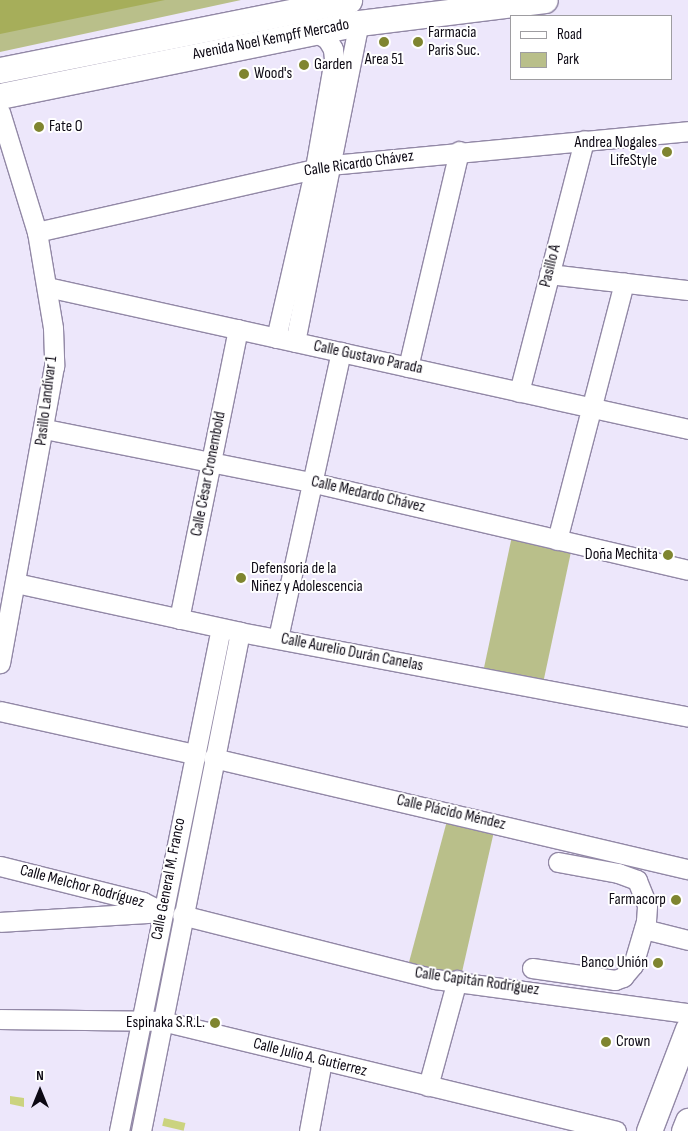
<!DOCTYPE html>
<html>
<head>
<meta charset="utf-8">
<style>
  body { margin:0 }
  #map { position:relative; width:688px; height:1131px; overflow:hidden; background:#ede7fb; font-family:"Sofia Sans Condensed",sans-serif }
  div>[style] { position:absolute }
  .green>* { inset:0; background:#b9bf8a; transform-origin:0 0 }
  .forest>* { inset:0; background:#a6ae5a }
  .water>* { inset:0; background:#cbd37f; transform-origin:0 0 }
  .roads { filter:drop-shadow(1px 0 #9288a6) drop-shadow(-1px 0 #9288a6) drop-shadow(0 1px #9288a6) drop-shadow(0 -1px #9288a6) }
  .minor>* { height:19px; margin:-9.5px; padding:0 9.5px; transform-origin:9.5px; border-radius:9.5px; background:#fff }
  .major>* { height:25px; margin:-12.5px; padding:0 12.5px; transform-origin:12.5px; border-radius:12.5px; background:#fff }
  .dots>* { width:14px; height:14px; translate:-50% -50%; box-sizing:border-box; border:2px solid #fff; border-radius:50% }
  span { translate:-50% -50%; white-space:nowrap; text-align:center; line-height:1.15; -webkit-text-stroke:4px #fff; paint-order:stroke }
  .poi-label { font-size:16px; color:#0d0914 }
  .left { translate:0 -50%; text-align:left }
  .right { translate:-100% -50%; text-align:right }
  .street-label { font-size:16px; color:#0d0914 }
  .legend { position:absolute; left:510px; top:15px; width:162px; height:65px; box-sizing:border-box; background:#fff; border:1px solid #9e9da1; margin:0; padding:6px 9px; list-style:none; font-size:15px; color:#0d0914 }
  .legend li { display:flex; align-items:center; gap:10px; height:25px }
  .legend b { width:25px; border:1px solid #9e9da1 }
  .north { position:absolute; left:15px; top:1066px; width:50px; height:50px; -webkit-text-stroke:4px #fff; paint-order:stroke; rotate:0deg; font-size:14px; font-weight:700; line-height:20px; text-align:center; color:#0d0914 }
  .north::after { content:''; display:block; margin:auto; width:18px; height:22px; background:#0d0914; clip-path:polygon(50% 0,100% 100%,50% 72%,0 100%) }
</style>
</head>
<body>
<div id="map">
  <div class="green">
    <div style="clip-path:polygon(0 0,241px 0,0 52px)"></div>
    <div style="left:512px;top:536px;width:61px;height:140px;rotate:12deg"></div>
    <div style="clip-path:polygon(448px 817px,495px 827px,462px 972px,441px 974px,408px 966px)"></div>
  </div>
  <div class="forest">
    <div style="clip-path:polygon(0 0,165px 0,0 34px)"></div>
  </div>
  <div class="water">
    <div style="clip-path:polygon(10px 1096px,24px 1098px,24px 1107px,10px 1104px)"></div>
    <div style="left:164px;top:1118px;width:22px;height:8px;rotate:13deg"></div>
  </div>
  <div class="roads">
    <div class="minor">
      <div style="left:0;top:112px;width:126px;rotate:72.9deg"></div>
      <div style="left:37px;top:232px;width:97px;rotate:80.5deg"></div>
      <div style="left:53px;top:328px;width:38px;rotate:88deg"></div>
      <div style="left:54px;top:366px;width:302px;rotate:100.3deg"></div>
      <div style="left:37px;top:232px;width:302px;rotate:-12.8deg"></div>
      <div style="left:331px;top:165px;width:359px;rotate:-5.4deg"></div>
      <div style="left:549px;top:274px;width:140px;rotate:6.6deg"></div>
      <div style="left:47px;top:287px;width:657px;rotate:12.49deg"></div>
      <div style="left:276px;top:338px;width:174px;rotate:-77.1deg"></div>
      <div style="left:315px;top:168px;width:111px;rotate:-80.1deg"></div>
      <div style="left:334px;top:59px;width:10px;rotate:-96deg"></div>
      <div style="left:333px;top:49px;width:12px;rotate:-121deg"></div>
      <div style="left:327px;top:39px;width:16px;rotate:-150deg"></div>
      <div style="left:295px;top:342px;width:325px;rotate:-78.7deg"></div>
      <div style="left:408px;top:367px;width:222px;rotate:-76.7deg"></div>
      <div style="left:519px;top:392px;width:260px;rotate:-75.5deg"></div>
      <div style="left:45px;top:429px;width:270px;rotate:11.3deg"></div>
      <div style="left:310px;top:482px;width:388px;rotate:13.1deg"></div>
      <div style="left:557px;top:540px;width:266px;rotate:-75.4deg"></div>
      <div style="left:16px;top:583px;width:229px;rotate:12.3deg"></div>
      <div style="left:240px;top:632px;width:456px;rotate:10.7deg"></div>
      <div style="left:179px;top:619px;width:296px;rotate:-78.5deg"></div>
      <div style="left:278px;top:638px;width:293px;rotate:-77.6deg"></div>
      <div style="left:0;top:711px;width:199px;rotate:12.5deg"></div>
      <div style="left:213px;top:758px;width:488px;rotate:13.2deg"></div>
      <div style="left:0;top:866px;width:147px;rotate:14.1deg"></div>
      <div style="left:143px;top:902px;width:22px;rotate:27deg"></div>
      <div style="left:182px;top:915px;width:261px;rotate:14.2deg"></div>
      <div style="left:435px;top:979px;width:255px;rotate:7.7deg"></div>
      <div style="left:0;top:922px;width:163px;rotate:-3.5deg"></div>
      <div style="left:644px;top:929px;width:45px;rotate:14deg"></div>
      <div style="left:532px;top:968px;width:84px;rotate:8.2deg"></div>
      <div style="left:615px;top:980px;width:9px;rotate:-21deg"></div>
      <div style="left:623px;top:977px;width:16px;rotate:-50deg"></div>
      <div style="left:633px;top:965px;width:46px;rotate:-73.5deg"></div>
      <div style="left:646px;top:921px;width:16px;rotate:-86deg"></div>
      <div style="left:647px;top:905px;width:27px;rotate:-112deg"></div>
      <div style="left:637px;top:880px;width:20px;rotate:-160deg"></div>
      <div style="left:618px;top:873px;width:61px;rotate:-169.6deg"></div>
      <div style="left:0;top:1019px;width:162px;rotate:0.7deg"></div>
      <div style="left:162px;top:1021px;width:467px;rotate:13.6deg"></div>
      <div style="left:428px;top:1086px;width:110px;rotate:-74.7deg"></div>
      <div style="left:119px;top:1131px;width:513px;rotate:-78.54deg"></div>
      <div style="left:141px;top:1131px;width:509px;rotate:-78.78deg"></div>
      <div style="left:309px;top:1131px;width:71px;rotate:-79.5deg"></div>
    </div>
    <div class="major">
      <div style="left:0;top:70px;width:356px;rotate:-11.3deg"></div>
      <div style="left:0;top:96px;width:366px;rotate:-11.5deg"></div>
      <div style="left:359px;top:23px;width:187px;rotate:-7deg"></div>
      <div style="left:649px;top:1131px;width:109px;rotate:-69.1deg"></div>
      <div style="left:684px;top:1131px;width:11px;rotate:-68deg"></div>
    </div>
  </div>
  <div class="dots">
    <div style="left:384px;top:42px;background:#7f8530"></div>
    <div style="left:418px;top:42px;background:#7f8530"></div>
    <div style="left:304px;top:65px;background:#7f8530"></div>
    <div style="left:244px;top:74px;background:#7f8530"></div>
    <div style="left:39px;top:127px;background:#7f8530"></div>
    <div style="left:667px;top:152px;background:#7f8530"></div>
    <div style="left:668px;top:555px;background:#7f8530"></div>
    <div style="left:241px;top:578px;background:#7f8530"></div>
    <div style="left:676px;top:900px;background:#7f8530"></div>
    <div style="left:658px;top:963px;background:#7f8530"></div>
    <div style="left:215px;top:1023px;background:#7f8530"></div>
    <div style="left:606px;top:1042px;background:#7f8530"></div>
  </div>
  <div class="poi-label">
    <span class="left" style="left:428px;top:42px">Farmacia<br>Paris Suc.</span>
    <span style="left:384px;top:60px">Area 51</span>
    <span class="left" style="left:314px;top:65px">Garden</span>
    <span class="left" style="left:254px;top:74px">Wood's</span>
    <span class="left" style="left:49px;top:127px">Fate O</span>
    <span class="right" style="left:657px;top:152px">Andrea Nogales<br>LifeStyle</span>
    <span class="right" style="left:658px;top:555px">Doña Mechita</span>
    <span class="left" style="left:251px;top:578px">Defensoria de la<br>Niñez y Adolescencia</span>
    <span class="right" style="left:666px;top:900px">Farmacorp</span>
    <span class="right" style="left:648px;top:963px">Banco Unión</span>
    <span class="right" style="left:205px;top:1023px">Espinaka S.R.L.</span>
    <span class="left" style="left:616px;top:1042px">Crown</span>
  </div>
  <div class="street-label">
    <span style="left:271px;top:40px;rotate:-11deg">Avenida Noel Kempff Mercado</span>
    <span style="left:359px;top:164px;rotate:-8deg">Calle Ricardo Chávez</span>
    <span style="left:551px;top:266px;rotate:-76deg">Pasillo A</span>
    <span style="left:368px;top:358px;rotate:12deg">Calle Gustavo Parada</span>
    <span style="left:47px;top:401px;rotate:-83deg">Pasillo Landívar 1</span>
    <span style="left:209px;top:474px;rotate:-79deg">Calle César Cronembold</span>
    <span style="left:368px;top:495px;rotate:13deg">Calle Medardo Chávez</span>
    <span style="left:352px;top:653px;rotate:11deg">Calle Aurelio Durán Canelas</span>
    <span style="left:451px;top:813px;rotate:13deg">Calle Plácido Méndez</span>
    <span style="left:169px;top:879px;rotate:-79deg">Calle General M. Franco</span>
    <span style="left:82px;top:887px;rotate:15deg">Calle Melchor Rodríguez</span>
    <span style="left:477px;top:982px;rotate:8deg">Calle Capitán Rodríguez</span>
    <span style="left:310px;top:1058px;rotate:14deg">Calle Julio A. Gutierrez</span>
  </div>
  <ul class="legend">
  <li><b style="height:6px;background:#fff"></b>Road</li>
  <li><b style="height:14px;background:#b9bf8a"></b>Park</li>
  </ul>
  <div class="north">N</div>
</div>
</body>
</html>
